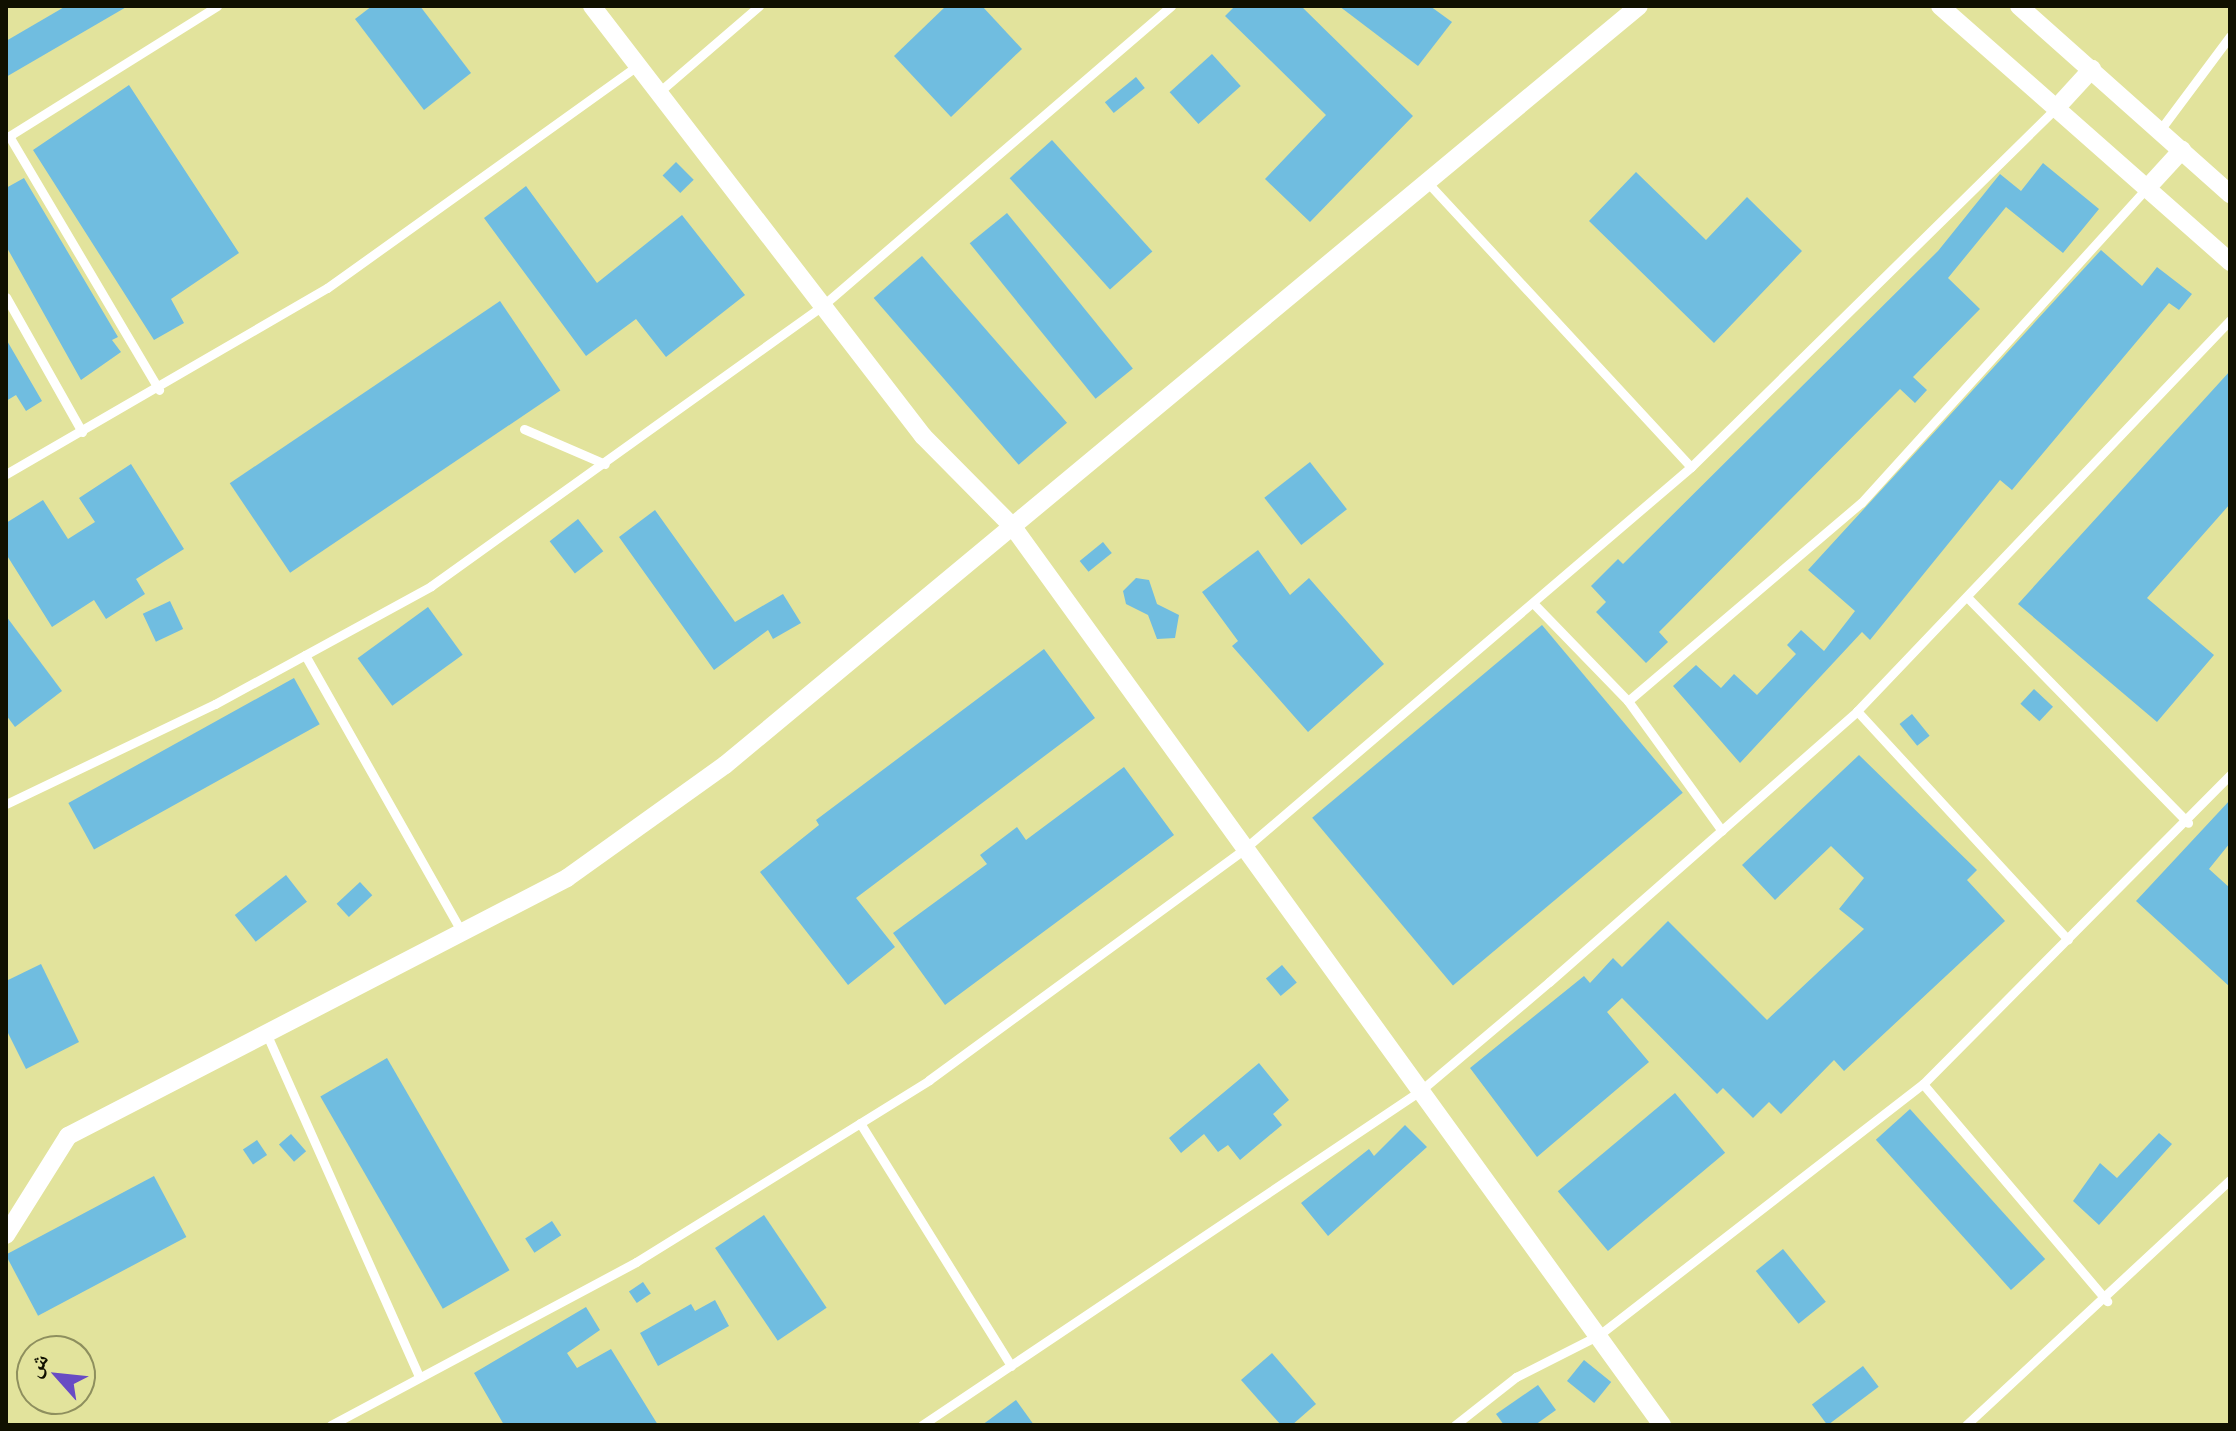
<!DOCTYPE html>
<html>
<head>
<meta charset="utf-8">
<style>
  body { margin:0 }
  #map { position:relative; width:2236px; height:1431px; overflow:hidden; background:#e2e39c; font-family:Manrope,"Noto Naskh Arabic",sans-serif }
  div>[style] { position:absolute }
  .building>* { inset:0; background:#70bde0; transform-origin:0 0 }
  .lane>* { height:9px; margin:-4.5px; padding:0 4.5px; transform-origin:4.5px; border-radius:4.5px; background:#fff }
  .street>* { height:18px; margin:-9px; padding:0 9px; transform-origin:9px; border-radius:9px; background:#fff }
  span { translate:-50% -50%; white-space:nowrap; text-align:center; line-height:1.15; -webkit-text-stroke:7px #e2e39c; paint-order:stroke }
  .frame { position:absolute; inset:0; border:8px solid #101000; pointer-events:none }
  .north { position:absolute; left:16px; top:1335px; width:80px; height:80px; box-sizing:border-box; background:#e2e39c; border:2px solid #8e8f5e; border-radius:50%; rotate:297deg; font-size:22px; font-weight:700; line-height:32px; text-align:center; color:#101000 }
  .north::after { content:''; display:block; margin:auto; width:28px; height:36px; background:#684bc4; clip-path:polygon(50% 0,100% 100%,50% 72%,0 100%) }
</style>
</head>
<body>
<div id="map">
  <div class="building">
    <div style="clip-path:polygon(66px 6px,128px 6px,6px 77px,6px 41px)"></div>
    <div style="clip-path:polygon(372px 6px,420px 6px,471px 73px,424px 110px,355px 19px)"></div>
    <div style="clip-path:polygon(946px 6px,982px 6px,1022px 49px,951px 117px,894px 56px)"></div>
    <div style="clip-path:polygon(1235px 6px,1301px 6px,1413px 116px,1310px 222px,1265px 179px,1326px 115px,1225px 16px)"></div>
    <div style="clip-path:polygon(1339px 6px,1430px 6px,1452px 22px,1418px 66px)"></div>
    <div style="left:1212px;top:54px;width:43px;height:57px;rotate:48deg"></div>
    <div style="left:1136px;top:77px;width:14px;height:40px;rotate:51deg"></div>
    <div style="clip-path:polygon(129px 85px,239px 253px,171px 299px,184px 323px,154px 340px,33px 150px)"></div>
    <div style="left:1052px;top:140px;width:150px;height:57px;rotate:48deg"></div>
    <div style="left:676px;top:162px;width:25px;height:19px;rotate:45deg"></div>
    <div style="clip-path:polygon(2043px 163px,2099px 209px,2063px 253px,2006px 207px,1948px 278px,1980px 309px,1913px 377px,1927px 390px,1915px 403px,1900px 389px,1659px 632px,1668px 642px,1646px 663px,1596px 612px,1606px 602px,1591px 586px,1618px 559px,1623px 564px,1938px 251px,2000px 174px,2021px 191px)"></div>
    <div style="clip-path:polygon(1636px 172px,1706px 240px,1747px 197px,1802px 251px,1714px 343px,1589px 221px)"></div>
    <div style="clip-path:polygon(24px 178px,118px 337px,112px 340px,121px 352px,81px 380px,6px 246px,6px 188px)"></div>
    <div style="clip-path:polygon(526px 186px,597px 283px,682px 215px,745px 295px,666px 357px,636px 319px,586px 356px,484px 218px)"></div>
    <div style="left:1007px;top:213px;width:200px;height:48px;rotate:51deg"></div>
    <div style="clip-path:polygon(2101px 250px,2142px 286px,2157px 267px,2192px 294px,2179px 310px,2169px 303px,2012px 490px,2000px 480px,1870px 640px,1862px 632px,1740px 763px,1673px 686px,1696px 665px,1721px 688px,1734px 674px,1757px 695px,1796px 654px,1787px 645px,1801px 630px,1824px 651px,1855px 611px,1808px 570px)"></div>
    <div style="left:922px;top:256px;width:221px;height:64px;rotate:49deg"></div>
    <div style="left:500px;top:301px;width:108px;height:326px;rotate:56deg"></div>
    <div style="clip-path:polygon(6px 339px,42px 401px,26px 411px,16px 395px,6px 401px)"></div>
    <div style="clip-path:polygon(2230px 371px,2230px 504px,2147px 598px,2214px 655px,2157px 722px,2018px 604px)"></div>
    <div style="left:1310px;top:462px;width:60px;height:58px;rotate:52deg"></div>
    <div style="clip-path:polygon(131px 464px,184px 549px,136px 579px,145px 594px,106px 619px,94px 600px,52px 627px,6px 554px,6px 523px,43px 500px,68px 539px,95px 522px,79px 498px)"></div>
    <div style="clip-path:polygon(655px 510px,735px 622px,783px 594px,801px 623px,773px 639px,768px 630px,714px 670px,619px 537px)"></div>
    <div style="left:578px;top:519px;width:41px;height:36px;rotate:52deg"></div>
    <div style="left:1103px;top:542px;width:14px;height:30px;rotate:51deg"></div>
    <div style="clip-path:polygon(1258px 550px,1290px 595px,1309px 578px,1384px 664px,1308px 732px,1232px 646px,1238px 641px,1202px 592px)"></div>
    <div style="clip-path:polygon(1136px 578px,1149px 580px,1157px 604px,1179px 615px,1175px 638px,1157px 639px,1148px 615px,1126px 604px,1123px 591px)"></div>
    <div style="left:170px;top:601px;width:31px;height:30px;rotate:65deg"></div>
    <div style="left:428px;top:607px;width:59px;height:87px;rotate:54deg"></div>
    <div style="clip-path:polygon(6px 616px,62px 691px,15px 727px,6px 715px)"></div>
    <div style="left:1542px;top:625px;width:219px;height:300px;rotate:50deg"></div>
    <div style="clip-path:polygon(1044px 649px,1095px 718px,856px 898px,895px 947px,848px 985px,760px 872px,819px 825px,816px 820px)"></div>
    <div style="left:294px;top:678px;width:53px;height:258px;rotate:61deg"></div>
    <div style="left:2034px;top:689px;width:26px;height:20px;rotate:43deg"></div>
    <div style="left:1912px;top:714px;width:28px;height:16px;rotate:51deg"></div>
    <div style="clip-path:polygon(1859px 755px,1977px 870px,1967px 880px,2005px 921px,1844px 1071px,1834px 1060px,1781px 1114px,1769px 1102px,1753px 1118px,1723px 1088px,1717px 1094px,1622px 998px,1607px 1012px,1649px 1062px,1537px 1157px,1470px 1068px,1584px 976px,1590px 983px,1613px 958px,1622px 967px,1668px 921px,1767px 1020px,1864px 929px,1839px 909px,1864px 878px,1831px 846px,1775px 900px,1742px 865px)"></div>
    <div style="clip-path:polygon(1124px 767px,1174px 835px,945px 1005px,893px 933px,987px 864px,980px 855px,1017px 827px,1026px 840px)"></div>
    <div style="clip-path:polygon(2230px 800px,2230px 843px,2209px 869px,2230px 888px,2230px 987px,2136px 901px)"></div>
    <div style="left:286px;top:875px;width:34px;height:65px;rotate:52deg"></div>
    <div style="left:360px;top:882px;width:18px;height:32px;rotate:47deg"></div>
    <div style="clip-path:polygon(41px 964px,79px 1042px,26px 1069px,6px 1029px,6px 981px)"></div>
    <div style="left:1282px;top:965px;width:23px;height:21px;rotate:50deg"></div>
    <div style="left:387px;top:1058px;width:245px;height:77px;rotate:60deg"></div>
    <div style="clip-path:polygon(1259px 1063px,1289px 1100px,1273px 1114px,1282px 1125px,1240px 1160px,1228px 1145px,1218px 1152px,1204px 1134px,1181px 1153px,1169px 1138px)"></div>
    <div style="left:1675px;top:1093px;width:78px;height:153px;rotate:50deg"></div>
    <div style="left:1910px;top:1109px;width:202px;height:46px;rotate:48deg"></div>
    <div style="clip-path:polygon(1405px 1125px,1427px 1147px,1328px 1236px,1301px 1203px,1369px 1149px,1374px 1156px)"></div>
    <div style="clip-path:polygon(2159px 1133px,2172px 1144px,2099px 1225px,2073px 1201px,2100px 1163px,2117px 1178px)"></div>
    <div style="left:291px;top:1134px;width:23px;height:16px;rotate:49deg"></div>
    <div style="left:257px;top:1140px;width:18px;height:17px;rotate:56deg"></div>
    <div style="left:154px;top:1176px;width:69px;height:168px;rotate:62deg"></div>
    <div style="left:764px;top:1215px;width:112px;height:59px;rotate:56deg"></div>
    <div style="left:552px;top:1221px;width:17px;height:32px;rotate:57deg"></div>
    <div style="left:1783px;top:1249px;width:68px;height:35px;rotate:51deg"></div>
    <div style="left:643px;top:1282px;width:14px;height:17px;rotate:56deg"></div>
    <div style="clip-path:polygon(715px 1300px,729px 1326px,658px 1366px,640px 1333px,691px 1304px,695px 1311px)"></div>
    <div style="clip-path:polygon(586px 1307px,600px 1330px,567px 1353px,577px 1368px,611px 1349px,658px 1425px,504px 1425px,474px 1373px)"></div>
    <div style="clip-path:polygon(1272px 1353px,1316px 1404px,1292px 1425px,1281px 1425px,1241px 1380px)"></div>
    <div style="left:1584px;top:1360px;width:35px;height:27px;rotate:39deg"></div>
    <div style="left:1863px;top:1366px;width:26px;height:64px;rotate:53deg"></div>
    <div style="clip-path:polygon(1538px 1385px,1556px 1410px,1535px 1425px,1504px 1425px,1496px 1414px)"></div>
    <div style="clip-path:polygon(1016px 1400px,1034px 1425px,982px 1425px)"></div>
  </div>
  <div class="lane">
    <div style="left:659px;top:92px;width:132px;rotate:-40.7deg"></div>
    <div style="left:2160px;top:130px;width:117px;rotate:-53.3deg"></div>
    <div style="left:9px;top:136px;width:295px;rotate:59.4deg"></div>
    <div style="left:6px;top:138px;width:249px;rotate:-32deg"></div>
    <div style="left:1428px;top:183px;width:387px;rotate:47.2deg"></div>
    <div style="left:6px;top:297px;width:155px;rotate:60.6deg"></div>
    <div style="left:524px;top:429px;width:88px;rotate:23.4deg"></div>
    <div style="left:6px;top:474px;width:371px;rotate:-30.1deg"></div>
    <div style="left:327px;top:288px;width:384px;rotate:-35.6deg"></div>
    <div style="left:1967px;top:597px;width:316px;rotate:45.6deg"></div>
    <div style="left:1533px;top:603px;width:136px;rotate:45.9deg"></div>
    <div style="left:1628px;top:701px;width:160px;rotate:54.1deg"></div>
    <div style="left:305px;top:655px;width:321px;rotate:60.5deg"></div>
    <div style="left:1628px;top:701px;width:306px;rotate:-40.4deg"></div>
    <div style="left:1861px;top:503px;width:427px;rotate:-47.8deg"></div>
    <div style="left:1857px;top:711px;width:311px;rotate:47.3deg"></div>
    <div style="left:6px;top:804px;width:232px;rotate:-25.6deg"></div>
    <div style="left:215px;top:704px;width:246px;rotate:-28.6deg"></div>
    <div style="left:431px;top:586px;width:480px;rotate:-35.6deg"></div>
    <div style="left:821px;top:307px;width:462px;rotate:-40.7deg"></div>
    <div style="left:267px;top:1035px;width:374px;rotate:66deg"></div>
    <div style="left:1923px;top:1084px;width:285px;rotate:49.7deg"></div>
    <div style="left:860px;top:1123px;width:286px;rotate:58.1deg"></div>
    <div style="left:331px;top:1425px;width:346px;rotate:-28.1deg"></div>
    <div style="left:636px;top:1262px;width:345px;rotate:-31.8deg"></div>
    <div style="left:929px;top:1080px;width:389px;rotate:-36.2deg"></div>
    <div style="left:1243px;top:850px;width:589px;rotate:-40.53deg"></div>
    <div style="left:1691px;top:467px;width:513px;rotate:-44.53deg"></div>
    <div style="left:922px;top:1425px;width:600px;rotate:-33.85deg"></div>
    <div style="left:1420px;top:1091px;width:169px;rotate:-40.2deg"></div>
    <div style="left:1549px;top:982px;width:410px;rotate:-41.3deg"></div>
    <div style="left:1857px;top:711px;width:540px;rotate:-46.35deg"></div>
    <div style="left:1455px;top:1425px;width:78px;rotate:-38.2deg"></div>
    <div style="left:1516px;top:1377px;width:93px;rotate:-26.8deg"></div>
    <div style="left:1599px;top:1335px;width:410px;rotate:-37.8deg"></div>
    <div style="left:1923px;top:1084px;width:436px;rotate:-45.2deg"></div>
    <div style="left:1966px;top:1425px;width:360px;rotate:-42.9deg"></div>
  </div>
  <div class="street">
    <div style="left:592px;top:6px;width:543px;rotate:52.41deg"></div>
    <div style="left:923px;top:436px;width:128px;rotate:45.3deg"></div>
    <div style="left:1013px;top:527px;width:1108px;rotate:54.14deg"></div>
    <div style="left:1940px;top:6px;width:387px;rotate:41.4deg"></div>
    <div style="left:2019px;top:6px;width:283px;rotate:41.7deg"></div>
    <div style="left:2059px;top:105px;width:49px;rotate:-47.5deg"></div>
    <div style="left:2149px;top:186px;width:49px;rotate:-47.5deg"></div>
    <div style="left:6px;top:1235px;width:117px;rotate:-57.9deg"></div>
    <div style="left:68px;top:1136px;width:562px;rotate:-27.34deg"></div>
    <div style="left:567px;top:878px;width:194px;rotate:-35.6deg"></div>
    <div style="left:725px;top:765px;width:1188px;rotate:-39.71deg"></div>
  </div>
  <div class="frame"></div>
  <div class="north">ش</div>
</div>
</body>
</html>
